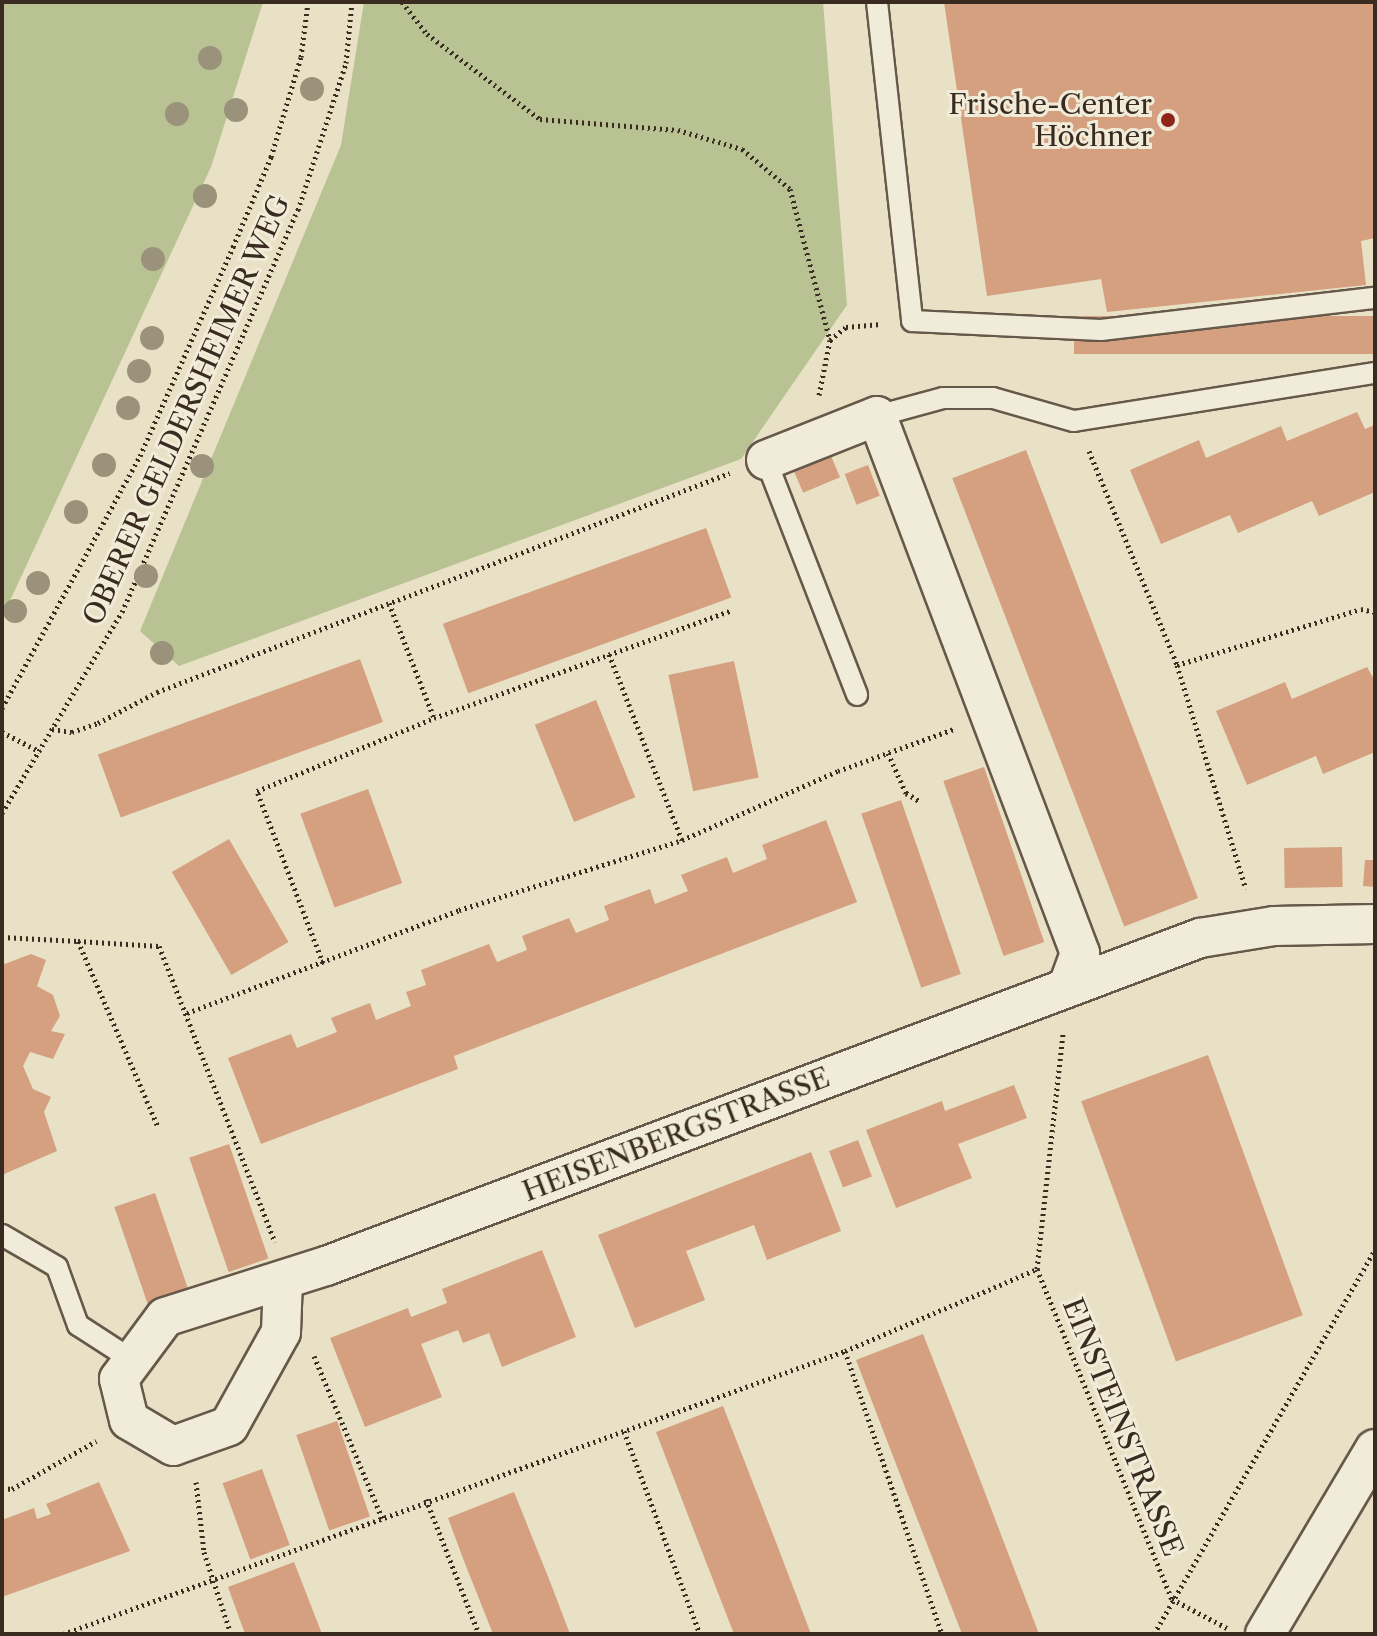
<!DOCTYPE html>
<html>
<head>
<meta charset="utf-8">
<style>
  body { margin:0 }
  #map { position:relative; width:1377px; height:1636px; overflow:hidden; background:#e9e1c5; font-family:"Libre Caslon Text",serif }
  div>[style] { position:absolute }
  .green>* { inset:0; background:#b9c292 }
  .building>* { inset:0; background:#d4a07f; transform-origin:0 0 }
  .path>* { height:5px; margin-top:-2.5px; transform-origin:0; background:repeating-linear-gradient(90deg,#3a2b21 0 2px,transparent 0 6px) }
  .roads { filter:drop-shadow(2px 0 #66584a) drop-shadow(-2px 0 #66584a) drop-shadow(0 2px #66584a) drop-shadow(0 -2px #66584a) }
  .lane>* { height:20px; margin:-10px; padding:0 10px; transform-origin:10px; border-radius:10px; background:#f1ecd9 }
  .street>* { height:38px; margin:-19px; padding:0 19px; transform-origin:19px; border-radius:19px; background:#f1ecd9 }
  .trees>* { width:24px; height:24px; margin:-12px; border-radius:50%; background:#9a927a }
  .dots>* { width:22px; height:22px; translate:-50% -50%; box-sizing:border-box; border:4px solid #f1ecd9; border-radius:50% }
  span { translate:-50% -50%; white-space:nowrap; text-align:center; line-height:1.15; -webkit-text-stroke:6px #f1ecd9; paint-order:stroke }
  .poi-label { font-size:28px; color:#3a2b21 }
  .right { translate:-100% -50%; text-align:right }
  .street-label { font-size:28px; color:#3a2b21 }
  .frame { position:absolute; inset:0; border:4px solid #3a2b21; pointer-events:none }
</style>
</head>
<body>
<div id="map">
  <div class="green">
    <div style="clip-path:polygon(2px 2px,263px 2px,211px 167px,2px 618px)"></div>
    <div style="clip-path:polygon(364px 2px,823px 2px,847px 305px,741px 459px,179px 666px,140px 631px,341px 145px)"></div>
  </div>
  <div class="building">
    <div style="clip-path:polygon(944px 2px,1375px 2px,1375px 238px,1361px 241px,1366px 285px,1107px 312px,1101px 279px,987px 296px)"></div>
    <div style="left:1375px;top:316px;width:38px;height:301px;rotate:90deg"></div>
    <div style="clip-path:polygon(1357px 412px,1365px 429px,1375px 425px,1375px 492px,1319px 516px,1312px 501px,1238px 533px,1230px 515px,1161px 544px,1130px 470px,1199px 440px,1206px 458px,1281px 426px,1287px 441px)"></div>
    <div style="left:1026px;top:450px;width:480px;height:79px;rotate:69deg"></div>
    <div style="left:831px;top:456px;width:23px;height:40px;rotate:67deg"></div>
    <div style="left:868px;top:465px;width:33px;height:25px;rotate:69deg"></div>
    <div style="left:706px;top:528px;width:74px;height:280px;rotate:70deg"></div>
    <div style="left:360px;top:659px;width:67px;height:279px;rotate:70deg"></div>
    <div style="left:734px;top:661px;width:119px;height:67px;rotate:78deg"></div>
    <div style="clip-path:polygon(1367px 667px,1375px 681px,1375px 752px,1323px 774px,1316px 756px,1247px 785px,1216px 711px,1285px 682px,1292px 699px)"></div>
    <div style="left:596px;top:700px;width:105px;height:66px;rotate:68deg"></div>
    <div style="left:984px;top:767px;width:185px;height:43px;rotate:71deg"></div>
    <div style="left:368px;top:789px;width:100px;height:72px;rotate:70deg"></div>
    <div style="left:901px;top:800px;width:184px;height:42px;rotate:71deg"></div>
    <div style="clip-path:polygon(826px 820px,857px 902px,454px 1056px,458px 1069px,261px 1144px,228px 1058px,291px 1034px,297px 1048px,337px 1032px,331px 1018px,370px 1003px,376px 1020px,411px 1006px,406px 992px,426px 985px,421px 970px,489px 944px,497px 962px,527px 950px,522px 936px,569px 918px,576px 933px,609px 920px,604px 906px,650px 889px,655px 904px,688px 891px,681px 875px,727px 857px,733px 873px,767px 859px,762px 845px)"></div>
    <div style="left:229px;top:839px;width:119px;height:66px;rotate:60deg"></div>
    <div style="left:1342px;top:847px;width:40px;height:58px;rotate:89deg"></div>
    <div style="clip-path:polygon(1365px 860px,1375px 860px,1375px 887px,1363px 886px)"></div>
    <div style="clip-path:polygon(31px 954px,46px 960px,37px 986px,53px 995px,60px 1016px,51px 1031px,65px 1034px,53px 1059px,30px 1052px,23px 1066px,33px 1089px,51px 1097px,44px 1112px,57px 1151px,2px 1175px,2px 965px)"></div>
    <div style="left:1208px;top:1055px;width:277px;height:135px;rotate:70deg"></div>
    <div style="clip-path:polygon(1014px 1085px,1027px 1118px,958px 1144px,972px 1178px,896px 1208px,866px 1130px,942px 1101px,945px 1111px)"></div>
    <div style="left:858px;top:1140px;width:39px;height:31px;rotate:69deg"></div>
    <div style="left:229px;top:1144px;width:121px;height:42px;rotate:71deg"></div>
    <div style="clip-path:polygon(811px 1152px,841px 1231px,767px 1260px,754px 1225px,686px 1251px,705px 1300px,635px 1328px,598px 1235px)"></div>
    <div style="left:155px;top:1193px;width:102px;height:43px;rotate:71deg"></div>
    <div style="clip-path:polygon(542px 1250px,576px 1337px,502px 1367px,489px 1333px,463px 1343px,458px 1330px,421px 1344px,442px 1397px,365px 1427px,330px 1338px,408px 1308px,411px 1317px,447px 1303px,442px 1289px)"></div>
    <div style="clip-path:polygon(923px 1334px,974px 1464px,1039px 1634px,962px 1634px,906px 1490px,856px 1360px)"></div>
    <div style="clip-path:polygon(723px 1406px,774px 1537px,811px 1634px,734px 1634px,706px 1562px,656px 1432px)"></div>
    <div style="left:337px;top:1421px;width:101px;height:43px;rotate:71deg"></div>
    <div style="left:262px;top:1469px;width:81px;height:42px;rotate:70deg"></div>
    <div style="clip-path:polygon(99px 1482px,130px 1551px,2px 1597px,2px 1520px,34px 1508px,37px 1519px,51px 1514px,46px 1504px)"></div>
    <div style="clip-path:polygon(514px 1492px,549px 1579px,570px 1634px,493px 1634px,464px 1561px,448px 1518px)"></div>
    <div style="clip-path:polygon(294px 1562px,322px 1634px,245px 1634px,228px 1587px)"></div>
  </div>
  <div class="path">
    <div style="left:402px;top:2px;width:41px;rotate:52deg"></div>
    <div style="left:427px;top:34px;width:141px;rotate:37deg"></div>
    <div style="left:540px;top:119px;width:138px;rotate:4.6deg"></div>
    <div style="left:678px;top:130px;width:67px;rotate:16.5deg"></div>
    <div style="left:742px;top:149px;width:62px;rotate:39.8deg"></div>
    <div style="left:790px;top:189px;width:156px;rotate:75.2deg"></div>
    <div style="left:830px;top:340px;width:56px;rotate:101.3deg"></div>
    <div style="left:830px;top:340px;width:21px;rotate:-39deg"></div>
    <div style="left:846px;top:327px;width:35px;rotate:-5deg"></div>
    <div style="left:1089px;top:451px;width:231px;rotate:67.6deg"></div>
    <div style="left:1177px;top:665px;width:234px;rotate:72.9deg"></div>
    <div style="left:389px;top:603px;width:123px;rotate:68.6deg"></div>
    <div style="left:609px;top:654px;width:200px;rotate:68.6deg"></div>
    <div style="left:1177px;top:665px;width:192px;rotate:-16.9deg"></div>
    <div style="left:1361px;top:609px;width:14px;rotate:12deg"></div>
    <div style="left:2px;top:708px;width:287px;rotate:-61.3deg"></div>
    <div style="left:140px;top:456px;width:229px;rotate:-66deg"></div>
    <div style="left:233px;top:247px;width:98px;rotate:-67.1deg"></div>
    <div style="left:271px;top:157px;width:104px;rotate:-73.3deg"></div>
    <div style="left:301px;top:57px;width:55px;rotate:-82.7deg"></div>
    <div style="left:52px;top:729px;width:20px;rotate:9deg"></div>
    <div style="left:72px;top:732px;width:28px;rotate:-19deg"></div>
    <div style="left:98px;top:723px;width:67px;rotate:-27.7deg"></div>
    <div style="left:157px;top:692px;width:613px;rotate:-20.92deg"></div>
    <div style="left:2px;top:732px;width:42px;rotate:27.2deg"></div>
    <div style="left:888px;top:753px;width:44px;rotate:65.8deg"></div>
    <div style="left:906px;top:793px;width:17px;rotate:31deg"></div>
    <div style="left:2px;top:813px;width:234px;rotate:-59.2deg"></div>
    <div style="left:122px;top:612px;width:439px;rotate:-66.4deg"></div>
    <div style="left:298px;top:210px;width:155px;rotate:-71.9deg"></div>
    <div style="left:346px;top:63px;width:61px;rotate:-84.4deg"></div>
    <div style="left:2px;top:937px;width:76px;rotate:3deg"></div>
    <div style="left:78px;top:941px;width:202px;rotate:66.7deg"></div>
    <div style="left:78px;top:941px;width:81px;rotate:3.5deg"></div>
    <div style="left:159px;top:946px;width:318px;rotate:68.6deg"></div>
    <div style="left:323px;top:963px;width:184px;rotate:-111deg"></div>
    <div style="left:257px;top:791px;width:191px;rotate:-22.4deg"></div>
    <div style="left:434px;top:718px;width:317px;rotate:-19.9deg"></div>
    <div style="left:187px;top:1013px;width:291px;rotate:-20.7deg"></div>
    <div style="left:459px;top:910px;width:234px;rotate:-17.4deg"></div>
    <div style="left:682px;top:840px;width:171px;rotate:-23.9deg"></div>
    <div style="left:838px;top:771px;width:123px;rotate:-19.9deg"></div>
    <div style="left:1037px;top:1269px;width:357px;rotate:67.8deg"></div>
    <div style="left:1172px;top:1599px;width:62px;rotate:27.8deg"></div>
    <div style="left:845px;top:1351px;width:299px;rotate:71.1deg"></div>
    <div style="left:314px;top:1356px;width:176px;rotate:67.2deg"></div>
    <div style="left:624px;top:1431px;width:217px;rotate:69.5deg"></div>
    <div style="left:196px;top:1482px;width:70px;rotate:83.5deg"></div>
    <div style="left:204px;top:1552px;width:86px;rotate:71.8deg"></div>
    <div style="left:2px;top:1488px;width:10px;rotate:6deg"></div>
    <div style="left:12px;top:1489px;width:97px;rotate:-29.7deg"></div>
    <div style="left:426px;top:1499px;width:145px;rotate:68.6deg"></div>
    <div style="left:63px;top:1634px;width:832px;rotate:-19.89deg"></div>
    <div style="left:845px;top:1351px;width:209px;rotate:-23.1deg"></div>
    <div style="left:1037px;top:1269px;width:238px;rotate:-83.7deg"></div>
    <div style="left:1154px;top:1634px;width:443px;rotate:-60.1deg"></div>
  </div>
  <div class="roads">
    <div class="lane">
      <div style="left:877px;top:2px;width:321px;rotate:83.7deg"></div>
      <div style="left:912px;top:321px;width:189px;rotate:2.7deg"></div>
      <div style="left:1101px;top:330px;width:276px;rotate:-6.7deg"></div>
      <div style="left:877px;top:416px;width:68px;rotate:-15.3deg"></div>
      <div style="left:943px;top:398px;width:50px"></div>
      <div style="left:993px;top:398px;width:84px;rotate:15.9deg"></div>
      <div style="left:1074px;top:421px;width:305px;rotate:-9.1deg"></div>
      <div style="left:766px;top:460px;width:252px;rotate:68.8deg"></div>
      <div style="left:2px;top:1235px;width:64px;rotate:30.2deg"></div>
      <div style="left:57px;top:1267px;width:62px;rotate:70.1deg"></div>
      <div style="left:78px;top:1325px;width:61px;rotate:32.9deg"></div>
    </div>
    <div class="street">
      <div style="left:766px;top:460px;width:119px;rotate:-21.6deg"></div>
      <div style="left:877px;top:416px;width:574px;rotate:69.29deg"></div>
      <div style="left:1080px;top:953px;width:35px;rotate:110deg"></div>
      <div style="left:283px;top:1280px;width:52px;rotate:92.2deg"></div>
      <div style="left:281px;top:1332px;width:107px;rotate:119deg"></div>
      <div style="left:229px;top:1426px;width:59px;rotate:160.3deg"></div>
      <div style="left:173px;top:1446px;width:51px;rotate:-149.4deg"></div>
      <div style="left:129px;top:1420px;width:42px;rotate:-103.7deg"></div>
      <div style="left:119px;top:1379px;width:77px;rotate:-53.4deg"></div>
      <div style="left:165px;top:1317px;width:169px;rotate:-17.6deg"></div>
      <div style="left:326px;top:1266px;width:934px;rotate:-20.57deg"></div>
      <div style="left:1200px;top:938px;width:75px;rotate:-9.2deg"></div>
      <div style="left:1274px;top:926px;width:101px;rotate:-1.1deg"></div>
      <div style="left:1265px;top:1634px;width:215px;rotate:-59.3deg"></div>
    </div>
  </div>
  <div class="trees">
    <div style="left:210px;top:58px"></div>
    <div style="left:312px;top:89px"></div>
    <div style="left:236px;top:110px"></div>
    <div style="left:177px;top:114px"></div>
    <div style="left:205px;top:196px"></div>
    <div style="left:153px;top:259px"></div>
    <div style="left:152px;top:338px"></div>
    <div style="left:139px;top:371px"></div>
    <div style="left:128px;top:408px"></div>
    <div style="left:104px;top:465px"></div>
    <div style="left:202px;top:466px"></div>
    <div style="left:76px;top:512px"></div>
    <div style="left:146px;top:576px"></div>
    <div style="left:38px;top:583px"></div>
    <div style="left:15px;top:611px"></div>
    <div style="left:162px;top:653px"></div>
  </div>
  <div class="dots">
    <div style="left:1168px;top:120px;background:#8f2418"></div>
  </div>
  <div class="poi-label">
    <span class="right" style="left:1152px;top:120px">Frische-Center<br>Höchner</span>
  </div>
  <div class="street-label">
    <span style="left:186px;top:410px;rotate:-66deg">OBERER GELDERSHEIMER WEG</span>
    <span style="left:676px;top:1134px;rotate:-21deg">HEISENBERGSTRASSE</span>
    <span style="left:1123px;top:1427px;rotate:68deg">EINSTEINSTRASSE</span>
  </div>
  <div class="frame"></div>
</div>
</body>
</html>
